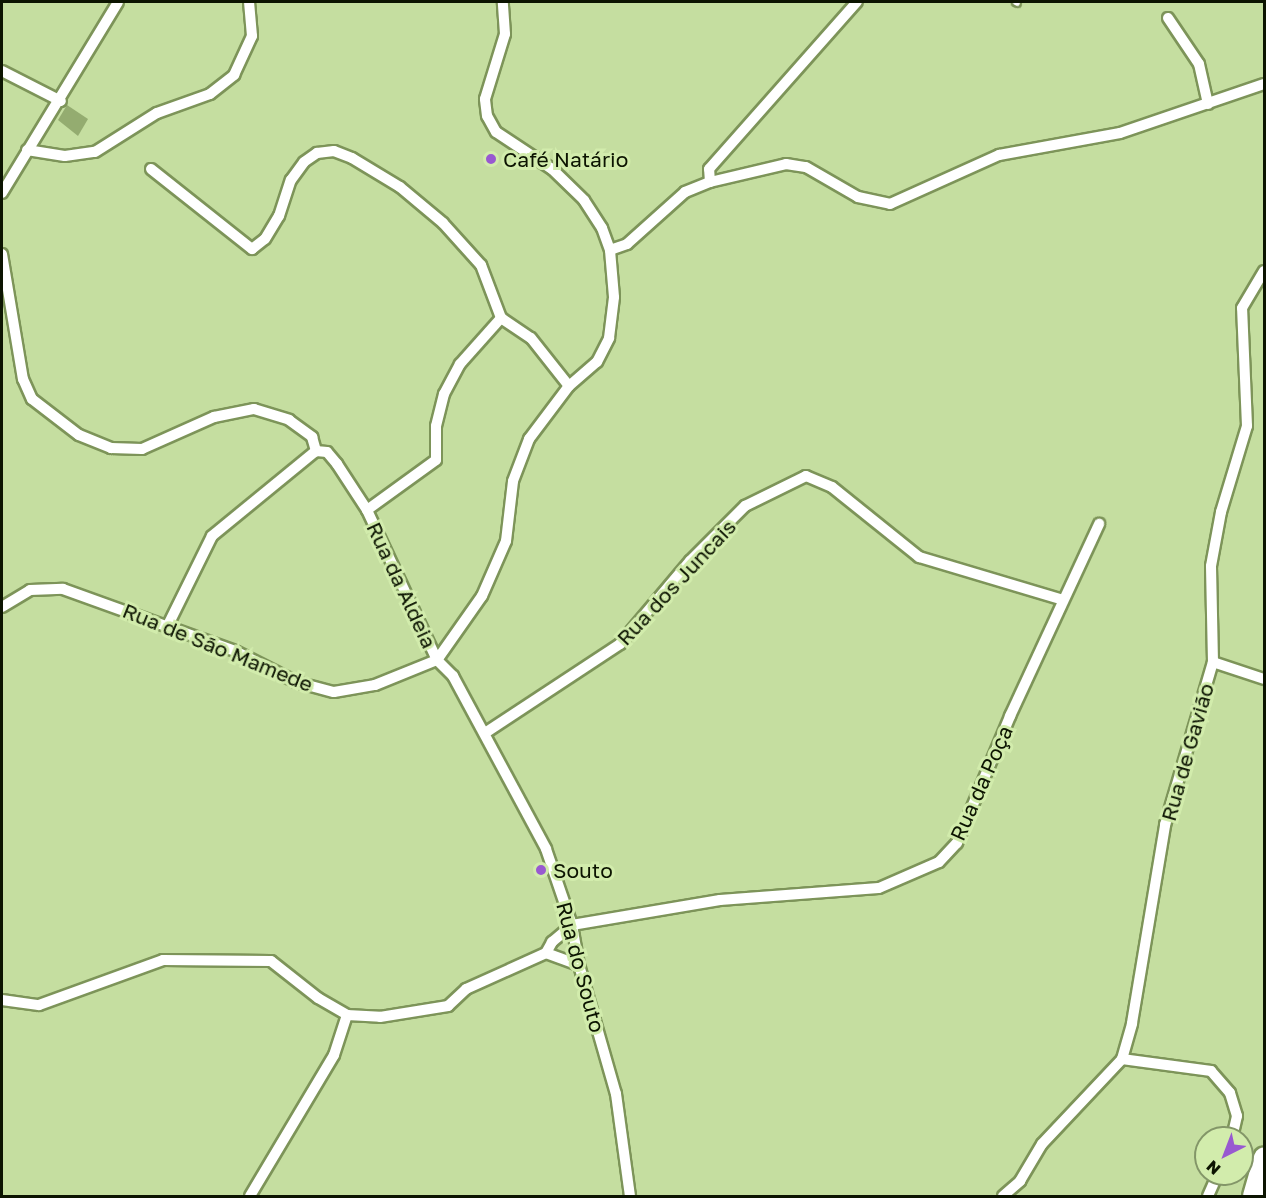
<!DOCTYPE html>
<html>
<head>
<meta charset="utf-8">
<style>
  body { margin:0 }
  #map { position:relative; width:1266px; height:1198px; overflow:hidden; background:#c5dea0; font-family:"Golos Text",sans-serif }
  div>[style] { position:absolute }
  .building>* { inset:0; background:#94ac70 }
  .roads { filter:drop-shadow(2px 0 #7d9459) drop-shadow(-2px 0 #7d9459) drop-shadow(0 2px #7d9459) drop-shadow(0 -2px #7d9459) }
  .lane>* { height:5px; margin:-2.5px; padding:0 2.5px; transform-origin:2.5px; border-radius:2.5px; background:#fff }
  .street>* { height:10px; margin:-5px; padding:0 5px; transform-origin:5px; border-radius:5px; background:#fff }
  .highway>* { height:20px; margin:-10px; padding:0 10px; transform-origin:10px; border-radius:10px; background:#fff }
  .dots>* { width:16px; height:16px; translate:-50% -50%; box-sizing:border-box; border:3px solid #d2ecac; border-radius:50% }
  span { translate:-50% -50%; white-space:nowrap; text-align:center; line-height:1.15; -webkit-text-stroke:6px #d2ecac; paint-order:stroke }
  .poi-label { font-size:21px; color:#0c1401 }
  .left { translate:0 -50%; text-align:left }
  .street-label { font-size:21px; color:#0c1401 }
  .frame { position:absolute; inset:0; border:3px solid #0c1401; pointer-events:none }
  .north { position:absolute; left:1194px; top:1126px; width:60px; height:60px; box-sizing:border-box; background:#d2ecac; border:2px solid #839668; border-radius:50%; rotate:222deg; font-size:16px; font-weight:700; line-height:24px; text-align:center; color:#0c1401 }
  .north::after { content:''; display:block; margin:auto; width:21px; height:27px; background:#9859d0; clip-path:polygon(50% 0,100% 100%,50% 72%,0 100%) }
</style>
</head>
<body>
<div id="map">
  <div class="building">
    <div style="clip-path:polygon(67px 105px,88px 119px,78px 136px,58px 120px)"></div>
  </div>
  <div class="roads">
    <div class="lane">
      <div style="left:1015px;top:2px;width:2px;rotate:27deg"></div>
    </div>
    <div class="street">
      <div style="left:1168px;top:18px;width:55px;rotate:56deg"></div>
      <div style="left:1199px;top:64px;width:41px;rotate:77.3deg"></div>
      <div style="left:2px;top:71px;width:66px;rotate:27deg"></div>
      <div style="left:27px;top:150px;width:38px;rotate:9deg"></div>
      <div style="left:65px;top:156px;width:30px;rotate:-8deg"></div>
      <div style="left:95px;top:152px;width:73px;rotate:-32.2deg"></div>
      <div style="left:157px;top:113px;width:56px;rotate:-19.7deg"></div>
      <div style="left:210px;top:94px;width:31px;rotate:-38deg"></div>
      <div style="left:234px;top:75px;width:43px;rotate:-65.2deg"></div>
      <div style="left:252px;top:36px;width:34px;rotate:-95deg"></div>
      <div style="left:151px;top:169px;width:129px;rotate:38.4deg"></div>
      <div style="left:252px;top:249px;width:16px;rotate:-38deg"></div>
      <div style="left:265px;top:239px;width:27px;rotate:-59deg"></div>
      <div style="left:279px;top:216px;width:38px;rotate:-72deg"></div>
      <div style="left:291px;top:180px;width:22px;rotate:-54deg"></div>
      <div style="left:304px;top:162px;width:16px;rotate:-35deg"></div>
      <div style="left:317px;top:153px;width:17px;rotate:-7deg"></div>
      <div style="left:334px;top:151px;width:19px;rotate:21deg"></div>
      <div style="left:352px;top:158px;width:56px;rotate:31.1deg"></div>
      <div style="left:400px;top:187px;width:56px;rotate:39.9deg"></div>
      <div style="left:443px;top:223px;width:57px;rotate:47.9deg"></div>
      <div style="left:481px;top:265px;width:57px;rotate:69.3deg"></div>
      <div style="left:501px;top:318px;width:36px;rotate:34deg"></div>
      <div style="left:531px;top:338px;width:61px;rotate:51.6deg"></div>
      <div style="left:710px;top:182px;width:13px;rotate:-94deg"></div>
      <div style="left:709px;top:169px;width:223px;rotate:-48.5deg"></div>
      <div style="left:2px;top:193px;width:223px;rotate:-58.7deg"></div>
      <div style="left:610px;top:250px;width:18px;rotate:-19deg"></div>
      <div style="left:627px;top:244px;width:78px;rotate:-41.9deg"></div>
      <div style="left:685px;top:192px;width:27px;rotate:-22deg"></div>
      <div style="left:710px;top:182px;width:78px;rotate:-13.3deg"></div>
      <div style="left:786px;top:164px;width:20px;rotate:9deg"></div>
      <div style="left:806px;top:167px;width:60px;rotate:30deg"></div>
      <div style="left:858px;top:197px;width:33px;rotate:12deg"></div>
      <div style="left:890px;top:204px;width:120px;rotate:-24.2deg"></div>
      <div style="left:999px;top:155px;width:123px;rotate:-10.3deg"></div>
      <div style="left:1120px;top:133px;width:152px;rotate:-18.8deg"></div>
      <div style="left:2px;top:254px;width:127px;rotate:80.5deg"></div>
      <div style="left:23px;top:379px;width:22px;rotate:66deg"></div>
      <div style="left:32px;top:399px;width:59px;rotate:37.5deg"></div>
      <div style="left:79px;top:435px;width:35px;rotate:22deg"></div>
      <div style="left:111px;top:448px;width:31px;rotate:2deg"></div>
      <div style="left:142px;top:449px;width:79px;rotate:-24deg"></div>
      <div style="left:214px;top:417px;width:41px;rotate:-11.3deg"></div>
      <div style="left:254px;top:409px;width:37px;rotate:17deg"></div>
      <div style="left:289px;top:420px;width:29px;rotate:36deg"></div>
      <div style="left:312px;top:437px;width:15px;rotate:74deg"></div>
      <div style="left:316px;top:451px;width:11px;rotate:5deg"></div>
      <div style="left:327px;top:452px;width:16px;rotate:50deg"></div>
      <div style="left:337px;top:464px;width:55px;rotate:56.9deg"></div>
      <div style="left:367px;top:510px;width:166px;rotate:65deg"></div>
      <div style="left:437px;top:660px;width:23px;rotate:45deg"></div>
      <div style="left:453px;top:676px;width:196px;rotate:61.7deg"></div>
      <div style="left:546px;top:849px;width:80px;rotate:71.1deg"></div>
      <div style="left:572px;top:925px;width:41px;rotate:80.1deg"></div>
      <div style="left:579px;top:965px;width:134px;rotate:74deg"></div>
      <div style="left:616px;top:1094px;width:103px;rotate:82.2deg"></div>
      <div style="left:367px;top:510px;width:85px;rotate:-35.9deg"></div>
      <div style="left:436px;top:460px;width:34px;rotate:-90deg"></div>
      <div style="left:436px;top:426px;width:33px;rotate:-76deg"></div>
      <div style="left:444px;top:394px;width:34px;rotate:-62deg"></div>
      <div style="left:460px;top:364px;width:62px;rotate:-48.3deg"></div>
      <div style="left:2px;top:607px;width:33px;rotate:-31deg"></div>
      <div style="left:30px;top:590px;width:33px;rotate:-2deg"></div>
      <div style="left:63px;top:589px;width:183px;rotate:19.8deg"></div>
      <div style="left:235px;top:651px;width:68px;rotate:26.9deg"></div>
      <div style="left:296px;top:682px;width:39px;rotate:15deg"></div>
      <div style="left:334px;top:692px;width:42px;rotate:-9.7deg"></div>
      <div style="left:375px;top:685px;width:67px;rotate:-22deg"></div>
      <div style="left:168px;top:625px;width:99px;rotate:-63.7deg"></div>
      <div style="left:212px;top:536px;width:134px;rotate:-39.3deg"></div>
      <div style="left:437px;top:660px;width:78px;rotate:-54.9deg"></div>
      <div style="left:482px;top:596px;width:60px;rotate:-66.4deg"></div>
      <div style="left:506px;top:541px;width:60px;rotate:-83.3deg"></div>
      <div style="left:513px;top:481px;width:45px;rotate:-69.1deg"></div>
      <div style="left:529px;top:439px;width:66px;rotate:-53deg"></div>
      <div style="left:569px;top:386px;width:37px;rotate:-41deg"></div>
      <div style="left:597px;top:362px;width:27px;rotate:-63deg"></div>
      <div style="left:609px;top:338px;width:41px;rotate:-83deg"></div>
      <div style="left:614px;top:297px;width:47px;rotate:-94.9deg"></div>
      <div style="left:610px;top:250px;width:23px;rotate:-110deg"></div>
      <div style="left:602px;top:228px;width:33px;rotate:-123deg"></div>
      <div style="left:584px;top:200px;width:45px;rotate:-135.9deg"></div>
      <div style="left:552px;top:169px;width:67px;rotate:-146.5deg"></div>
      <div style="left:496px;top:132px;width:18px;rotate:-119deg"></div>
      <div style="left:487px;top:116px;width:17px;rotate:-97deg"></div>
      <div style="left:485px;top:99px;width:68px;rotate:-72.9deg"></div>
      <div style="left:505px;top:34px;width:32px;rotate:-94deg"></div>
      <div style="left:1213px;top:662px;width:54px;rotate:18.4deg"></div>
      <div style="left:485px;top:733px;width:162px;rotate:-33.4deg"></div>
      <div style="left:620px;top:644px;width:109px;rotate:-49.9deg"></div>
      <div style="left:690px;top:561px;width:78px;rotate:-45deg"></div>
      <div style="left:745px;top:506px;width:68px;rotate:-26.2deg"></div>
      <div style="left:806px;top:476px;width:28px;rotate:23deg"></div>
      <div style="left:832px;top:487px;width:112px;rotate:38.8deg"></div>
      <div style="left:919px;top:557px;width:150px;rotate:16.6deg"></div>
      <div style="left:572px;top:925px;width:150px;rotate:-9.6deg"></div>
      <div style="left:720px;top:900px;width:159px;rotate:-4.3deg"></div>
      <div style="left:879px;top:888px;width:65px;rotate:-23.4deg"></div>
      <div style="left:939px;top:862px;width:26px;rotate:-47deg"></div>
      <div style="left:957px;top:843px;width:138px;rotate:-67.3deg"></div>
      <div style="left:1010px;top:716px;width:212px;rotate:-65.1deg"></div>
      <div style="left:546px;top:953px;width:35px;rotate:20deg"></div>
      <div style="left:2px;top:1000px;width:37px;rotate:8deg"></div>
      <div style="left:39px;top:1005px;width:132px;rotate:-19.9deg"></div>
      <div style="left:163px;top:960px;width:108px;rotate:0.5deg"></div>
      <div style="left:271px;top:961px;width:60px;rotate:38.2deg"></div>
      <div style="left:318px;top:998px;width:34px;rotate:30deg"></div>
      <div style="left:347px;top:1015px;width:33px;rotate:3deg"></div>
      <div style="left:380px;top:1017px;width:69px;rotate:-9.2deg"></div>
      <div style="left:448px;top:1006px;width:25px;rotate:-43deg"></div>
      <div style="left:466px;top:989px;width:88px;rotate:-24.2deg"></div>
      <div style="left:546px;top:953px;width:13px;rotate:-61deg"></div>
      <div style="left:552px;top:942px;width:26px;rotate:-40deg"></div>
      <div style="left:1122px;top:1059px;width:90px;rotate:7.7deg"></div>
      <div style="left:1211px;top:1071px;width:29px;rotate:49deg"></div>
      <div style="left:1230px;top:1093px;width:24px;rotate:73deg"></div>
      <div style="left:1237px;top:1116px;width:23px;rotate:103deg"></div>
      <div style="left:250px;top:1196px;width:164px;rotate:-59.2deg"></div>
      <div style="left:334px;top:1055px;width:42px;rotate:-72deg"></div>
      <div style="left:1003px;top:1196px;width:23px;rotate:-41deg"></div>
      <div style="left:1020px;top:1181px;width:43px;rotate:-59.3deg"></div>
      <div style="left:1042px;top:1144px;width:117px;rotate:-46.7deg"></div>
      <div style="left:1122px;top:1059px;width:37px;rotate:-74deg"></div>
      <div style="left:1132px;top:1023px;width:201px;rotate:-80.5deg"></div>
      <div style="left:1165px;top:825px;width:170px;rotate:-73.6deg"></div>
      <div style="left:1213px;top:662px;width:96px;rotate:-91.2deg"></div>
      <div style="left:1211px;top:566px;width:55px;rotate:-79.5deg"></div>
      <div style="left:1221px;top:512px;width:90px;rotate:-73.2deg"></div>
      <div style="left:1247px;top:426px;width:118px;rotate:-92.4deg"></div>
      <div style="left:1242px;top:308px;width:43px;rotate:-59.3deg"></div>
      <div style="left:1208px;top:1196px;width:24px;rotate:-66deg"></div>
    </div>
    <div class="highway">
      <div style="left:1253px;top:1196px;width:40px;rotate:-74deg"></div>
    </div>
  </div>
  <div class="dots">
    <div style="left:491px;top:159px;background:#9859d0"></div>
    <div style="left:541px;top:870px;background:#9859d0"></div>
  </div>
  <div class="poi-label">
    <span class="left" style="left:503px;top:159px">Café Natário</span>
    <span class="left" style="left:553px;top:870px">Souto</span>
  </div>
  <div class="street-label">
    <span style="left:676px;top:582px;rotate:-47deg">Rua dos Juncais</span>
    <span style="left:402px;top:585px;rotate:65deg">Rua da Aldeia</span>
    <span style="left:218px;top:647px;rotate:22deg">Rua de São Mamede</span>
    <span style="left:1187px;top:752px;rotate:-74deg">Rua de Gavião</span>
    <span style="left:981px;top:783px;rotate:-66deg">Rua da Poça</span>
    <span style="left:581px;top:967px;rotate:75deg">Rua do Souto</span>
  </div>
  <div class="frame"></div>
  <div class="north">N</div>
</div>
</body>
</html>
